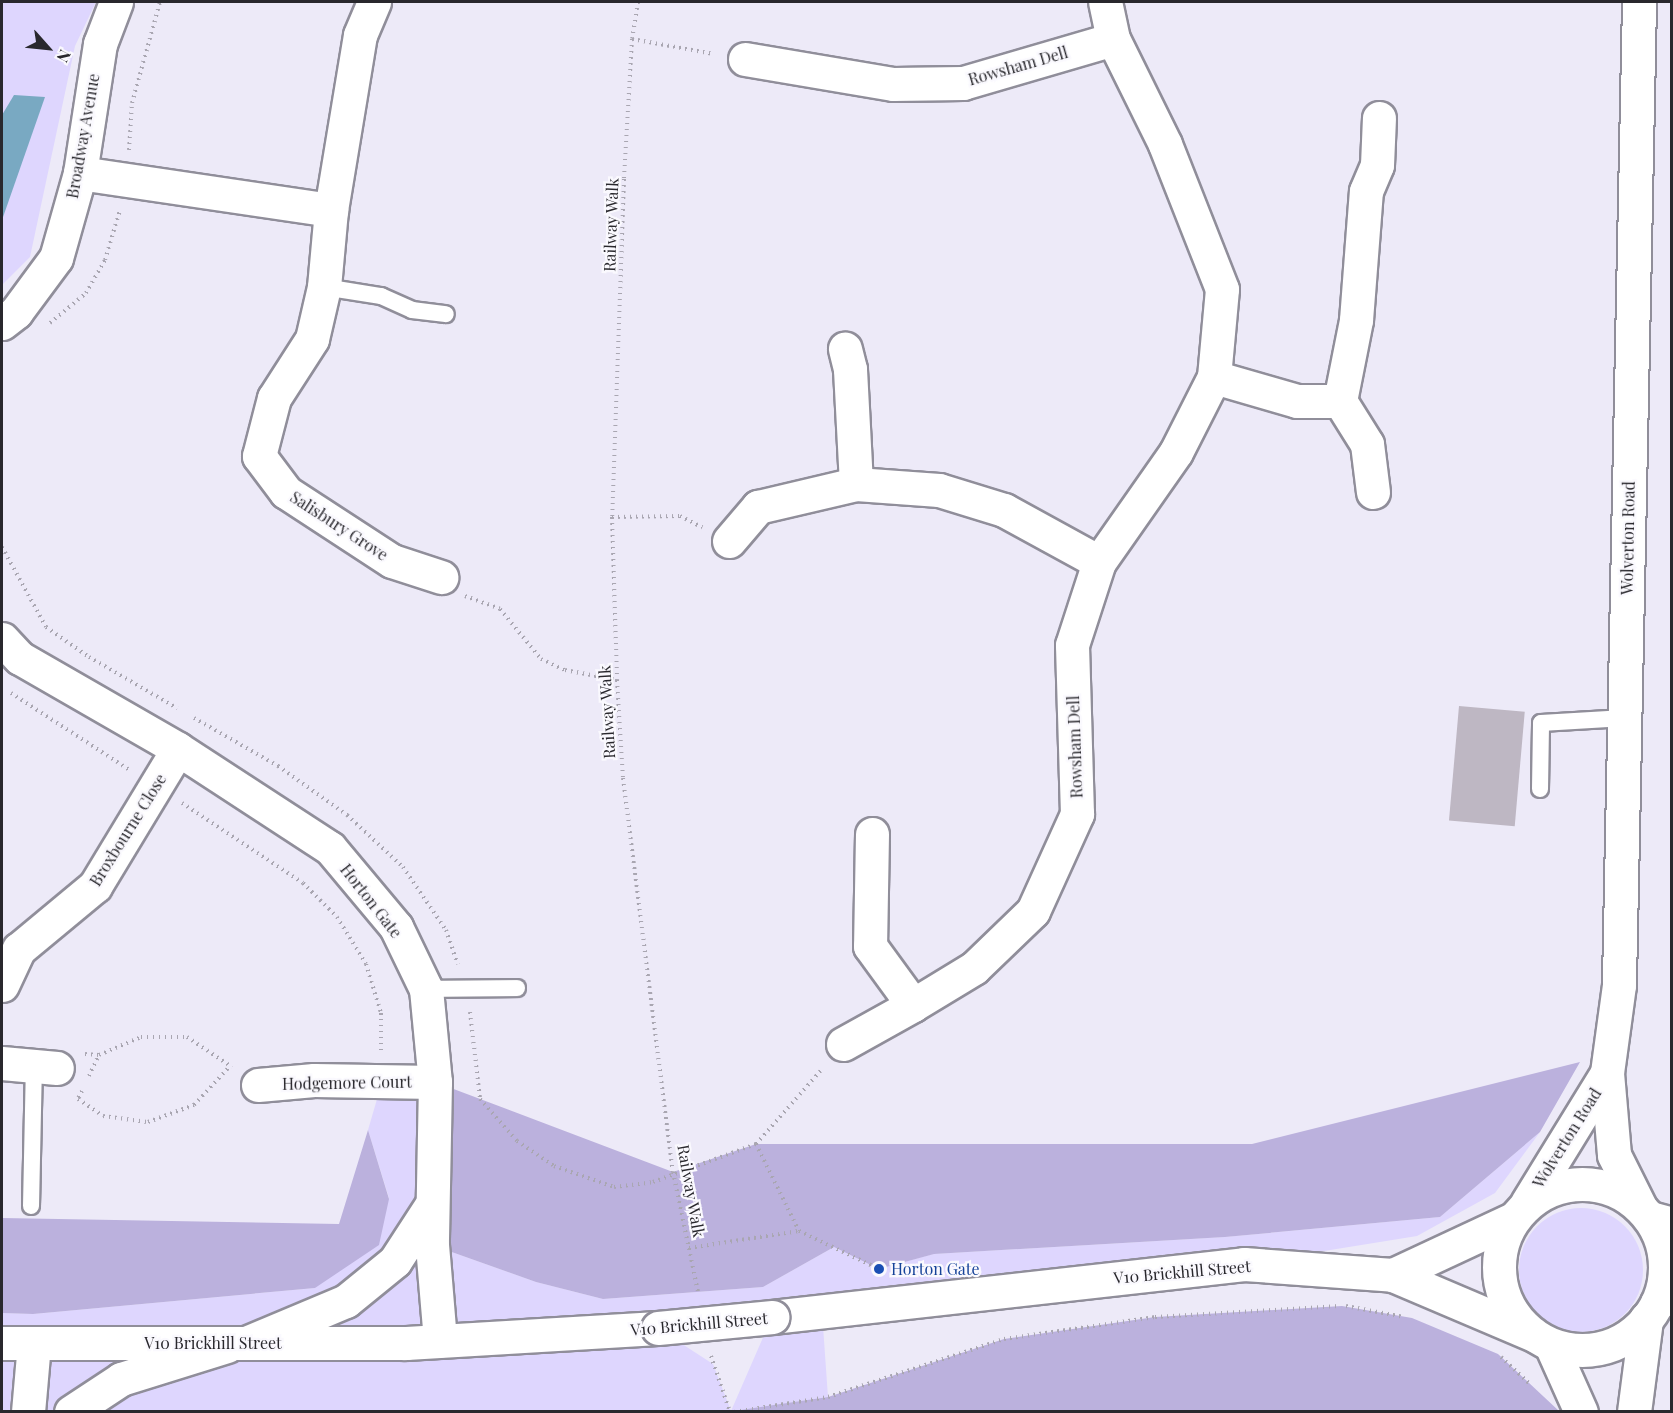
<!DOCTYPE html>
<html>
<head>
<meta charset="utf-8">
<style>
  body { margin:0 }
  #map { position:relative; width:1673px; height:1413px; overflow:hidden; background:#edeaf8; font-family:"Playfair Display",serif }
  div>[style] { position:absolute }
  .green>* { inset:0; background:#ded6fe }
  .round { border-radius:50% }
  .forest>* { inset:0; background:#bbb1dd }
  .water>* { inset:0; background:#79a9c2 }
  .building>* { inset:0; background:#beb7c3; transform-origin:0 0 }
  .path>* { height:4px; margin-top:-2px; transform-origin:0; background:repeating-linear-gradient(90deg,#a9a6b1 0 1.5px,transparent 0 6px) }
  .roads { filter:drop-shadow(2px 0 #908e9a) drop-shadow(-2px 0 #908e9a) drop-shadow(0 2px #908e9a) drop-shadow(0 -2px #908e9a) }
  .service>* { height:16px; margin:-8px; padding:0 8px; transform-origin:8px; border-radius:8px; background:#fff }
  .minor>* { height:33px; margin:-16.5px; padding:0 16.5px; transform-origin:16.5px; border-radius:16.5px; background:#fff }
  .tertiary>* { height:33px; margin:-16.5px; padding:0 16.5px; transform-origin:16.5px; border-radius:16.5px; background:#fff }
  .tertiary>.ring { margin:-16.5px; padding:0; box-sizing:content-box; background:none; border:33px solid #fff; border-radius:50% }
  .bridges { filter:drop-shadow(2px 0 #908e9a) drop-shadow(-2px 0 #908e9a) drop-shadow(0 2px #908e9a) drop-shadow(0 -2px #908e9a) }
  .tertiary-bridge>* { height:33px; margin:-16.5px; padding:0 16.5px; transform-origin:16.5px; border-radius:16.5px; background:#fff }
  .dots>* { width:16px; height:16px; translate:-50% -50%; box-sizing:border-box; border:3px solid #faf9fe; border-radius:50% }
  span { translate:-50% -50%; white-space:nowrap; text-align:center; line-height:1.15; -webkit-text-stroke:4.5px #faf9fe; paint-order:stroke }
  .street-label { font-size:16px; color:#29282d }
  .transit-label { font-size:16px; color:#164399 }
  .left { translate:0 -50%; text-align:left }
  .frame { position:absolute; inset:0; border:3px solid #29282d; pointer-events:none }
  .north { position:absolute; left:18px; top:18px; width:60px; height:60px; -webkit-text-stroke:4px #faf9fe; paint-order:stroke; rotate:117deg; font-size:16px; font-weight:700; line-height:24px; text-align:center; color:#29282d }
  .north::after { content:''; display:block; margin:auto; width:21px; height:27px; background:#29282d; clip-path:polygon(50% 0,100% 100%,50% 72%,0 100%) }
</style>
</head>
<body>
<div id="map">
  <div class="green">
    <div style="clip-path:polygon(2px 2px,96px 2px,75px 46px,30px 257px,2px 285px)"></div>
    <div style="clip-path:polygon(evenodd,382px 1082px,435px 1082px,432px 1245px,536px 1282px,603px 1299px,763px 1287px,834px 1247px,879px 1269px,933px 1254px,1225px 1237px,1440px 1217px,1540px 1132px,1495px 1193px,1417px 1236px,1244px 1264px,822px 1312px,828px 1397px,734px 1412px,2px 1412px,2px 1313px,33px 1314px,315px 1288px,389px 1198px,368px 1130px,382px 1082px,772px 1317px,731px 1411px,713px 1364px,659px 1329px,772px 1317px)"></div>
    <div class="round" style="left:1519px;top:1208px;width:124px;height:124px"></div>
  </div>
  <div class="forest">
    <div style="clip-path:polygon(1580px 1062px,1540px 1132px,1440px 1217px,1225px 1237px,934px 1254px,879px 1269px,834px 1247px,763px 1287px,603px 1299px,536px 1282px,432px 1245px,435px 1082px,673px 1172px,756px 1144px,1252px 1144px)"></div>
    <div style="clip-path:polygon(368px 1130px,389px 1199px,379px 1245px,315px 1288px,33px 1314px,2px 1313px,2px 1218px,339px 1224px)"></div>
    <div style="clip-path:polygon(1342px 1306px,1412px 1318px,1498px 1354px,1559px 1411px,734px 1411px,828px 1397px,1004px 1339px,1155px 1317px)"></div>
  </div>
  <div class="water">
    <div style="clip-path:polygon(14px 95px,45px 97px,2px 220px,2px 115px)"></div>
  </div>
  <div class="building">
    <div style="left:1459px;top:706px;width:66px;height:115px;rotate:5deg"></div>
  </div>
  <div class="path">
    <div style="left:638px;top:2px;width:37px;rotate:99deg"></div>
    <div style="left:632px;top:39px;width:140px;rotate:93.3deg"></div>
    <div style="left:624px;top:179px;width:338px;rotate:92deg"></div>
    <div style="left:612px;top:517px;width:163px;rotate:88.2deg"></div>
    <div style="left:617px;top:680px;width:98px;rotate:86.5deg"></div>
    <div style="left:623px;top:778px;width:397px;rotate:82.8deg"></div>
    <div style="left:673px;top:1172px;width:123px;rotate:78.2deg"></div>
    <div style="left:632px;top:39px;width:83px;rotate:10.4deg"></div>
    <div style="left:129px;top:150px;width:47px;rotate:-86.3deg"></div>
    <div style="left:132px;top:103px;width:105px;rotate:-74.5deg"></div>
    <div style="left:50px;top:323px;width:47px;rotate:-39.8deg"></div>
    <div style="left:86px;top:293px;width:38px;rotate:-60deg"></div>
    <div style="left:105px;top:260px;width:52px;rotate:-73.3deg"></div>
    <div style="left:612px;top:517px;width:68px;rotate:-0.8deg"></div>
    <div style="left:680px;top:516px;width:25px;rotate:27deg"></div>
    <div style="left:2px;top:547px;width:91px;rotate:61.2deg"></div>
    <div style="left:46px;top:627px;width:52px;rotate:34.9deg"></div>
    <div style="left:89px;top:657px;width:102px;rotate:30.1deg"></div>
    <div style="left:465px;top:596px;width:37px;rotate:20deg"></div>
    <div style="left:500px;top:609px;width:65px;rotate:50.6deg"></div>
    <div style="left:541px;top:659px;width:26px;rotate:25deg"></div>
    <div style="left:565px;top:670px;width:53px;rotate:10.9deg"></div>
    <div style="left:11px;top:693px;width:140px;rotate:33deg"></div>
    <div style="left:194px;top:718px;width:97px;rotate:29.7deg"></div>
    <div style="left:278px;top:766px;width:85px;rotate:35.4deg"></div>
    <div style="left:347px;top:815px;width:76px;rotate:42.9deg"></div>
    <div style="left:403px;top:867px;width:76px;rotate:55.7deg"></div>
    <div style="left:446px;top:930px;width:36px;rotate:71deg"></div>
    <div style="left:182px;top:803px;width:145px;rotate:33.5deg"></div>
    <div style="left:303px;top:883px;width:48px;rotate:45deg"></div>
    <div style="left:337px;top:917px;width:55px;rotate:58.3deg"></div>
    <div style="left:366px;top:964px;width:51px;rotate:73deg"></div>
    <div style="left:381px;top:1013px;width:38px;rotate:90deg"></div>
    <div style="left:470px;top:1012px;width:88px;rotate:83.4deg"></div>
    <div style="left:480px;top:1099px;width:56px;rotate:48.6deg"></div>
    <div style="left:517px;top:1141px;width:45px;rotate:34deg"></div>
    <div style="left:554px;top:1166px;width:64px;rotate:19.3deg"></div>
    <div style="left:614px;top:1187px;width:39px;rotate:-7deg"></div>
    <div style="left:653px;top:1182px;width:110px;rotate:-20.3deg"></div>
    <div style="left:756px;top:1144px;width:101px;rotate:-48.6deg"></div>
    <div style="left:85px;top:1054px;width:14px;rotate:4deg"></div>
    <div style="left:99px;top:1055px;width:46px;rotate:-23.2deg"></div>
    <div style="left:141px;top:1037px;width:46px"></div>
    <div style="left:187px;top:1037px;width:54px;rotate:33.7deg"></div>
    <div style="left:89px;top:1076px;width:23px;rotate:-65deg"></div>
    <div style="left:82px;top:1091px;width:9px;rotate:117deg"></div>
    <div style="left:78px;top:1099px;width:30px;rotate:34deg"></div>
    <div style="left:103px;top:1116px;width:45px;rotate:7.6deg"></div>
    <div style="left:148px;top:1122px;width:49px;rotate:-20.3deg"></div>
    <div style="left:194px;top:1105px;width:53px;rotate:-47.3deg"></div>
    <div style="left:756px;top:1144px;width:97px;rotate:63.7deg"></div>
    <div style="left:689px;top:1248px;width:111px;rotate:-8.8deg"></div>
    <div style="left:799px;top:1231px;width:89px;rotate:25.4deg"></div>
    <div style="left:1346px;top:1306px;width:59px;rotate:10.7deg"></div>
    <div style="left:711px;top:1356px;width:59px;rotate:71.3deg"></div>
    <div style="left:1501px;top:1357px;width:41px;rotate:43deg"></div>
    <div style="left:734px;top:1412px;width:95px;rotate:-9.1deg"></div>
    <div style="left:828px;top:1397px;width:185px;rotate:-18.2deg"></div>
    <div style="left:1004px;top:1339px;width:153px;rotate:-8.3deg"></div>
    <div style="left:1155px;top:1317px;width:184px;rotate:-3.4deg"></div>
  </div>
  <div class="roads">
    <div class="service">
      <div style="left:324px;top:287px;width:58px;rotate:9deg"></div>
      <div style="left:381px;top:296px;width:34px;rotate:24deg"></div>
      <div style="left:412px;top:310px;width:34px;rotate:7deg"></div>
      <div style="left:1540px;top:789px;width:66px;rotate:-89.1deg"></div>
      <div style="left:1541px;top:723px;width:84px;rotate:-3.4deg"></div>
      <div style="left:426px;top:989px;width:91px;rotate:-0.6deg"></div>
      <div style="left:31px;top:1206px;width:140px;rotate:-88.8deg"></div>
    </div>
    <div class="minor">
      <div style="left:745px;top:59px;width:150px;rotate:9.6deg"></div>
      <div style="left:893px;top:84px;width:70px;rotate:-0.8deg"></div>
      <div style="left:963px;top:83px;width:156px;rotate:-16.3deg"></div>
      <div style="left:80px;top:173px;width:254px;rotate:8.4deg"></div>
      <div style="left:331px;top:210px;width:77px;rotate:95.2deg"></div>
      <div style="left:324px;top:287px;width:53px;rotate:103deg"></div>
      <div style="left:312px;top:339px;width:70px;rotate:122.8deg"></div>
      <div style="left:274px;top:398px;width:60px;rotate:104.5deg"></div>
      <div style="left:259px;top:456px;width:45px;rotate:53.1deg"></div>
      <div style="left:286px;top:492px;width:126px;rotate:33.1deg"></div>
      <div style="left:392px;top:561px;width:52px;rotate:18.1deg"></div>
      <div style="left:331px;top:210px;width:177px;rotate:-80.6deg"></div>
      <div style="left:360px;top:35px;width:36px;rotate:-67deg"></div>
      <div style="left:2px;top:323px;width:18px;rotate:-38deg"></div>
      <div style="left:16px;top:312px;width:67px;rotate:-53.5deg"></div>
      <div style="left:56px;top:258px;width:88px;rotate:-74.2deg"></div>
      <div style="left:80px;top:173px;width:131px;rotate:-81.2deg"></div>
      <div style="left:100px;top:44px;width:45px;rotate:-69.1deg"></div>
      <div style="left:1214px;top:377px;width:86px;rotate:16.1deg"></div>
      <div style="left:1297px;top:401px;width:43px"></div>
      <div style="left:856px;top:484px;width:83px;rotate:4.1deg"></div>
      <div style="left:939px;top:490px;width:68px;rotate:17.1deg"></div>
      <div style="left:1004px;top:510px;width:108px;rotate:28.7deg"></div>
      <div style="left:1373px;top:492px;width:48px;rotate:-97.1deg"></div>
      <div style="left:1367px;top:444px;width:51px;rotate:-122.1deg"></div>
      <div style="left:1340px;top:401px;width:83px;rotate:-78.8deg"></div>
      <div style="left:1356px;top:320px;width:129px;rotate:-85.6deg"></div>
      <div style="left:1366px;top:191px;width:28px;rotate:-67deg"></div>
      <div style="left:1377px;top:165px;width:47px;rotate:-87.6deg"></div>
      <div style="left:729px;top:541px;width:45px;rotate:-49.5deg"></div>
      <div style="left:758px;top:507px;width:101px;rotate:-13.2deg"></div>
      <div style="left:856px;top:484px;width:115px;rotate:-93deg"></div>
      <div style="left:850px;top:369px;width:21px;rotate:-104deg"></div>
      <div style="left:2px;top:639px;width:26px;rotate:47deg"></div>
      <div style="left:20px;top:658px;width:182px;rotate:29.9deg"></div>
      <div style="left:178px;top:749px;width:181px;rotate:33.1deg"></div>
      <div style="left:330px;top:848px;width:103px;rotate:50.1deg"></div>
      <div style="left:396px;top:927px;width:69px;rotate:64.2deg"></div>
      <div style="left:426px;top:989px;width:93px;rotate:84.5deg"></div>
      <div style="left:435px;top:1082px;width:163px;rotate:91.1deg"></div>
      <div style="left:432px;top:1245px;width:96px;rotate:85.2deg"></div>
      <div style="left:872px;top:834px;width:112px;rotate:91deg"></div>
      <div style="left:870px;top:946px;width:73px;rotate:53.9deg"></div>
      <div style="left:913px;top:1005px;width:71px;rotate:-31.2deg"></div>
      <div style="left:974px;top:968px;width:82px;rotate:-44deg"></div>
      <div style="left:1033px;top:911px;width:107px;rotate:-65.6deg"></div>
      <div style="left:1077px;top:814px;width:169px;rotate:-91.7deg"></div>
      <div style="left:1072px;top:645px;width:87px;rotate:-72deg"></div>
      <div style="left:1099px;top:562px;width:134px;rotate:-55deg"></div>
      <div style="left:1176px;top:452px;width:84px;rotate:-63.1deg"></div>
      <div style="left:1214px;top:377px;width:88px;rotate:-84.8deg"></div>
      <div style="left:1222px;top:289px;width:156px;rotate:-111.5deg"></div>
      <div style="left:1165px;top:144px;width:117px;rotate:-116.3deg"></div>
      <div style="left:1113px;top:39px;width:38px;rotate:-102deg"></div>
      <div style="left:2px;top:985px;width:40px;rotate:-65deg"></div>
      <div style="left:19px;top:949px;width:99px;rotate:-39.7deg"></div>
      <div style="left:95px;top:886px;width:160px;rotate:-58.8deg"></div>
      <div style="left:843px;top:1044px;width:80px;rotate:-29.1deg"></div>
      <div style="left:2px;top:1063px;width:55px;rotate:5.2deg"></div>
      <div style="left:258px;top:1085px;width:56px;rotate:-5.1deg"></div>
      <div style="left:314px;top:1080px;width:121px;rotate:0.9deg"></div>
      <div style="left:1650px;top:1218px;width:23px;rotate:15deg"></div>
      <div style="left:1657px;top:1303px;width:17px;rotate:-28deg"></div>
      <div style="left:246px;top:1343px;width:108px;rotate:-22.8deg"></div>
      <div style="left:346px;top:1301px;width:63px;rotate:-39.2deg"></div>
      <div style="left:395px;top:1261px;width:68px;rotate:-57deg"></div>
      <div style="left:28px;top:1412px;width:68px;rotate:-85deg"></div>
      <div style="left:71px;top:1412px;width:60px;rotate:-33.4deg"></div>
      <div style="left:121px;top:1379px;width:111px;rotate:-17.3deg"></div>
    </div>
    <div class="tertiary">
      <div style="left:1639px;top:2px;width:983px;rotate:91.17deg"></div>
      <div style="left:1619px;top:985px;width:89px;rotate:97.8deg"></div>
      <div style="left:1607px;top:1073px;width:82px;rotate:85.1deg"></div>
      <div style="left:1614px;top:1155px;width:58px;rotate:63.4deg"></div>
      <div class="ring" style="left:1499px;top:1184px;width:133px;height:133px"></div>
      <div style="left:1527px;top:1203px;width:153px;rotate:-58.4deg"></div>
      <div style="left:1393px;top:1275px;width:132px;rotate:-25deg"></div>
      <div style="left:772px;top:1317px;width:475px;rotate:-6.4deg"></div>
      <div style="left:1244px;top:1264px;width:149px;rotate:4.2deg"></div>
      <div style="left:1393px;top:1275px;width:151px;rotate:23deg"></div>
      <div style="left:2px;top:1343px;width:404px"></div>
      <div style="left:406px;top:1343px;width:252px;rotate:-3.4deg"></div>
      <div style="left:1551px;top:1345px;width:73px;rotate:65.9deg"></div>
      <div style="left:1634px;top:1412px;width:94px;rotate:-82.6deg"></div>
    </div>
  </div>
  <div class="bridges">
    <div class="tertiary-bridge">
      <div style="left:658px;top:1328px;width:115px;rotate:-5.5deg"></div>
    </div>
  </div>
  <div class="dots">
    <div style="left:879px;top:1269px;background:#1a4fb4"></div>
  </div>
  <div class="street-label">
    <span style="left:1018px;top:66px;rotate:-16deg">Rowsham Dell</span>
    <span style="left:83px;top:136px;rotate:-80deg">Broadway Avenue</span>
    <span style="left:611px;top:225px;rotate:-88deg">Railway Walk</span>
    <span style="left:339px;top:526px;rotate:33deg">Salisbury Grove</span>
    <span style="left:1628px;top:538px;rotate:-89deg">Wolverton Road</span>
    <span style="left:607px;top:712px;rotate:-93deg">Railway Walk</span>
    <span style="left:1075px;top:747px;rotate:-92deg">Rowsham Dell</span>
    <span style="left:128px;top:830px;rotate:-58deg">Broxbourne Close</span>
    <span style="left:371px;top:901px;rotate:52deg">Horton Gate</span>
    <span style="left:347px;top:1083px;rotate:-1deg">Hodgemore Court</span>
    <span style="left:1567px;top:1138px;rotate:-58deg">Wolverton Road</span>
    <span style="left:691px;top:1191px;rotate:80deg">Railway Walk</span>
    <span style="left:1182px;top:1272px;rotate:-5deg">V10 Brickhill Street</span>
    <span style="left:699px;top:1324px;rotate:-5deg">V10 Brickhill Street</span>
    <span style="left:213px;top:1343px">V10 Brickhill Street</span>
  </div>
  <div class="transit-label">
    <span class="left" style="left:891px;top:1269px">Horton Gate</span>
  </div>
  <div class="frame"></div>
  <div class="north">N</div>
</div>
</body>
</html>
